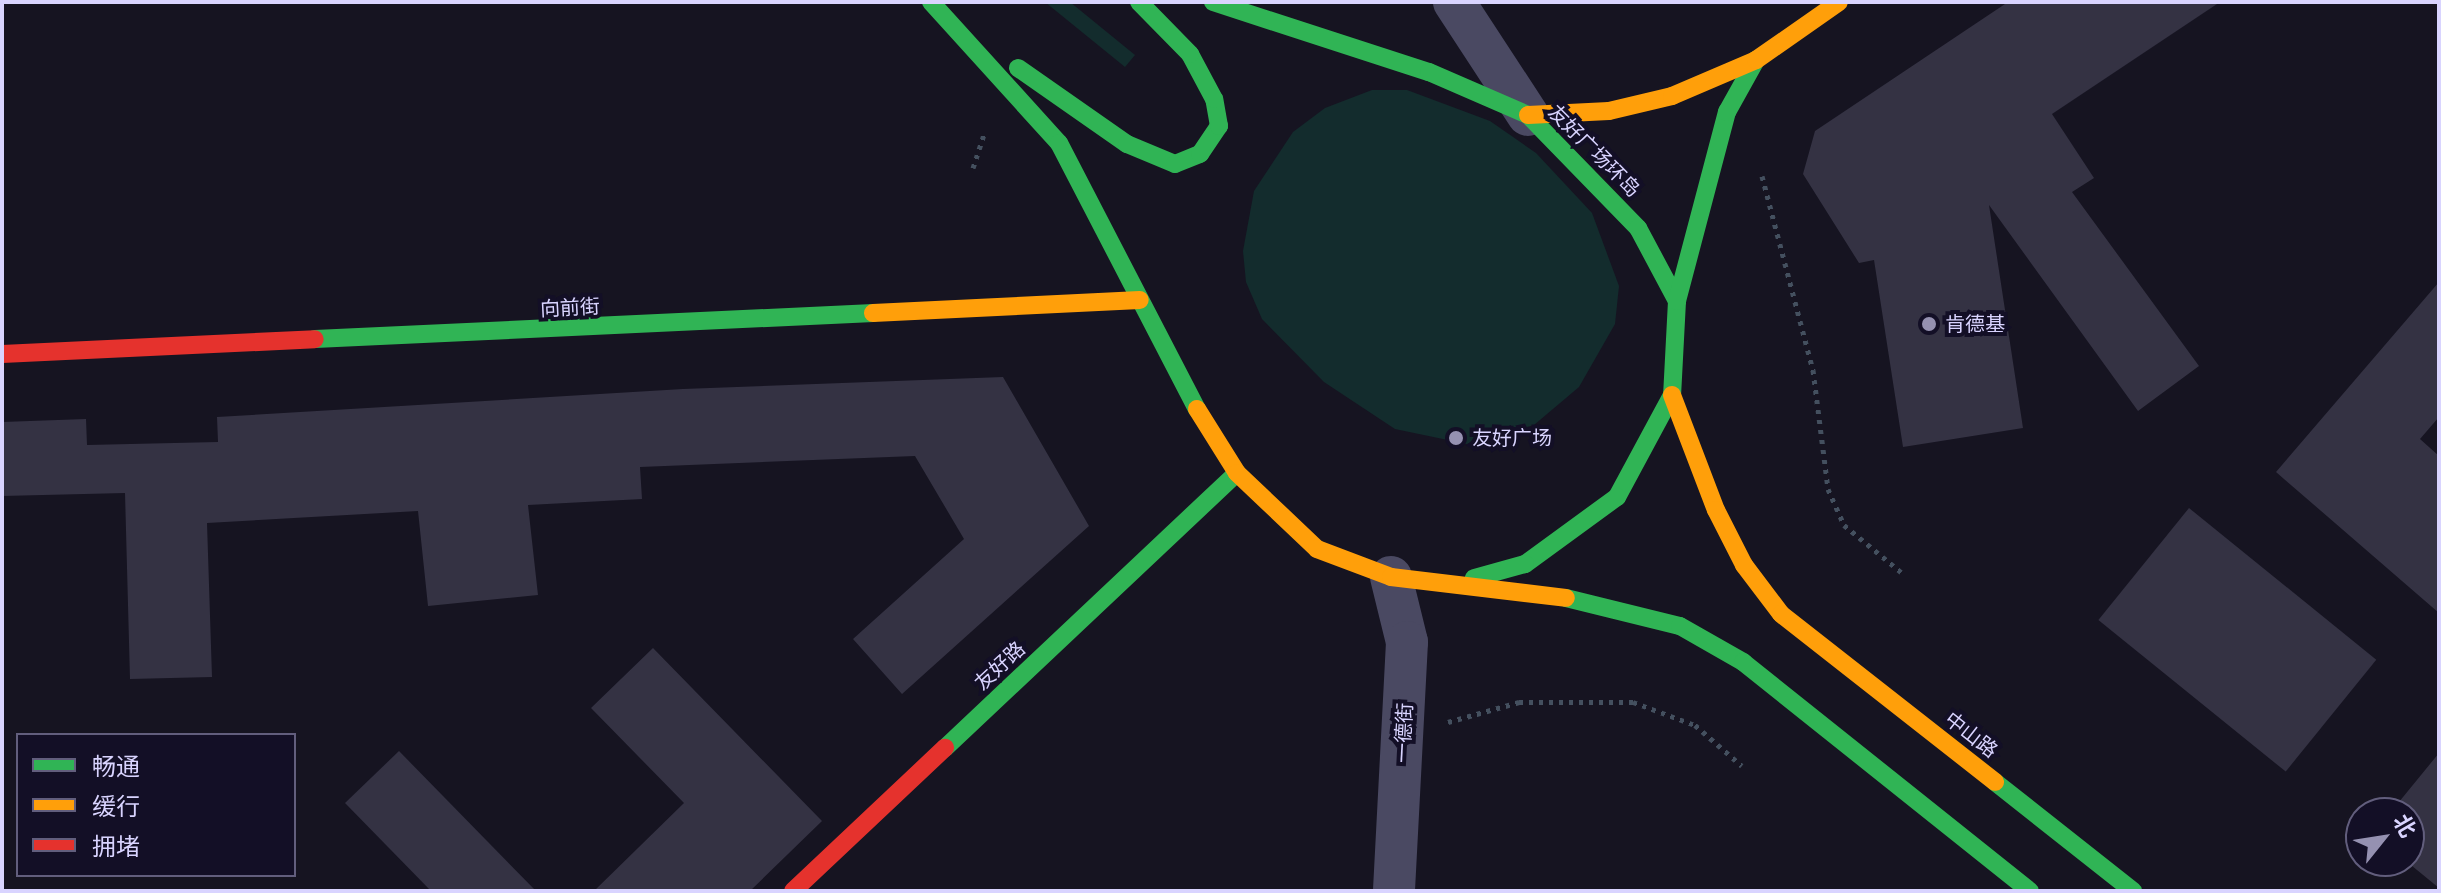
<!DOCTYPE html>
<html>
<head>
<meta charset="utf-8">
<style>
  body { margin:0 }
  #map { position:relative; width:2441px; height:893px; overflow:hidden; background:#161421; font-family:"Nunito Sans","Noto Sans SC",sans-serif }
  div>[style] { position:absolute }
  .green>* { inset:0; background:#132c2d }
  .building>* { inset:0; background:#343243; transform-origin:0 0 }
  .path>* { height:5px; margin-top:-2.5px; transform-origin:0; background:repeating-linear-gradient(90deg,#44505f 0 4px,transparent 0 10px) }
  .street>* { height:42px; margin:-21px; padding:0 21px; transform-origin:21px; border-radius:21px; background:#4a4962 }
  .fast>* { height:18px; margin:-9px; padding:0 9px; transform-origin:9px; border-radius:9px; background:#30b455 }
  .slow>* { height:18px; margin:-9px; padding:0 9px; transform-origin:9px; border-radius:9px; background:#ff9f0a }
  .jam>* { height:18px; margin:-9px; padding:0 9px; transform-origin:9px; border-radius:9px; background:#e5322d }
  .dots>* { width:22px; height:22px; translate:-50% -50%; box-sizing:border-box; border:4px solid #130f26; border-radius:50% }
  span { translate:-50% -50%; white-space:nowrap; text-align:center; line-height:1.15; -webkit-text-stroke:8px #130f26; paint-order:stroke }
  .street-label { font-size:20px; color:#d9d4ff }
  .poi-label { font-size:20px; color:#d9d4ff }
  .left { translate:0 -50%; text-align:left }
  .frame { position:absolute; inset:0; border:4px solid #d9d4ff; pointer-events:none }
  .legend { position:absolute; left:16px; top:733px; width:280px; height:144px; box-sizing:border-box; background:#130f26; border:2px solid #625e7d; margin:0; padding:10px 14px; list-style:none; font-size:24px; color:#d9d4ff }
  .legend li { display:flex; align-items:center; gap:16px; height:40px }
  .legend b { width:40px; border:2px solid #625e7d }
  .north { position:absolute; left:2345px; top:797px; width:80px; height:80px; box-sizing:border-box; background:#130f26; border:2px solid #625e7d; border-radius:50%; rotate:60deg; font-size:22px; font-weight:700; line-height:32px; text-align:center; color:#d9d4ff }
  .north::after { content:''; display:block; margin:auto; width:28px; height:36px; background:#9591b1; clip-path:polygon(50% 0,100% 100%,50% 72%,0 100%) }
</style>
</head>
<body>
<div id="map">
  <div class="green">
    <div style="clip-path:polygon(1045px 2px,1070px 2px,1135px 55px,1125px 67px)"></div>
    <div style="clip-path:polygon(1372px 90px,1407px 90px,1490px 121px,1536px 153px,1592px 213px,1619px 286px,1615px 324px,1579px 387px,1534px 425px,1467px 444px,1395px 429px,1324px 382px,1262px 319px,1246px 282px,1243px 251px,1254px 191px,1293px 132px,1325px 108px)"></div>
  </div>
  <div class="building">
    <div style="clip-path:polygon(2008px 2px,2220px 2px,2052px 114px,2094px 178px,2072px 192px,2199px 366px,2138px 411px,1989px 205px,2023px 428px,1903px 447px,1874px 260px,1859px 263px,1803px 174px,1815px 131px)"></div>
    <div style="clip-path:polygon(2439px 282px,2439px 417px,2420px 439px,2439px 456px,2439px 613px,2276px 472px)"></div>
    <div style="clip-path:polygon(1003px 377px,1089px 526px,902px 694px,853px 639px,964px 539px,915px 456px,640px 467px,642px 499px,528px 505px,538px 595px,428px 606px,418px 511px,207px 523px,212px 677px,130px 679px,125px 493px,2px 496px,2px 422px,86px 419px,87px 445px,218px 442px,217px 417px,683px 389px)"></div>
    <div style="left:2189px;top:508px;width:241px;height:144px;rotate:39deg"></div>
    <div style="clip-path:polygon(653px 648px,822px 821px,750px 891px,594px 891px,684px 803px,591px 708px)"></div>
    <div style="clip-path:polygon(399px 751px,536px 891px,431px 891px,345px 803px)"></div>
    <div style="clip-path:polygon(2439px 753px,2439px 888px,2406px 861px,2409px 813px,2390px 813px)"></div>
  </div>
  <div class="path">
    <div style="left:973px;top:168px;width:39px;rotate:-72deg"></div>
    <div style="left:1762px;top:176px;width:201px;rotate:75.3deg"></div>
    <div style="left:1813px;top:370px;width:120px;rotate:82.8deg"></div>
    <div style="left:1828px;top:489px;width:39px;rotate:66deg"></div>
    <div style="left:1844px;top:525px;width:74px;rotate:39.5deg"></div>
    <div style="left:1448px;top:722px;width:74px;rotate:-15.7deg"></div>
    <div style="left:1519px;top:702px;width:114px"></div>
    <div style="left:1633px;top:702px;width:66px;rotate:20.4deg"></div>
    <div style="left:1695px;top:725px;width:62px;rotate:41.1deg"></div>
  </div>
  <div class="street">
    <div style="left:1454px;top:2px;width:135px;rotate:56.8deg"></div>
    <div style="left:1391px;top:577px;width:67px;rotate:76.2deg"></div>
    <div style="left:1407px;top:642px;width:249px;rotate:93deg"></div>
  </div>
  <div class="fast">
    <div style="left:931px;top:2px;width:190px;rotate:47.8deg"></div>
    <div style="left:1059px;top:143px;width:300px;rotate:62.6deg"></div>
    <div style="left:1213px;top:2px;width:227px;rotate:18deg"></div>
    <div style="left:1429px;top:72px;width:108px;rotate:23.5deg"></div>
    <div style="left:1528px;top:115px;width:158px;rotate:45.8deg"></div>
    <div style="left:1638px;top:228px;width:83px;rotate:61.9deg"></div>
    <div style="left:1677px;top:301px;width:94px;rotate:93deg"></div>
    <div style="left:1672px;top:395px;width:116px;rotate:118.3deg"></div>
    <div style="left:1617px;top:497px;width:114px;rotate:143.9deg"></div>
    <div style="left:1525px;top:564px;width:53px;rotate:164.6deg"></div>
    <div style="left:1018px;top:68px;width:133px;rotate:34.9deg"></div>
    <div style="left:1127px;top:144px;width:52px;rotate:22.6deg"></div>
    <div style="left:1175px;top:164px;width:27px;rotate:-22deg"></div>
    <div style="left:1200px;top:154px;width:34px;rotate:-56deg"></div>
    <div style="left:1219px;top:126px;width:27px;rotate:-100deg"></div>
    <div style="left:1214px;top:99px;width:51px;rotate:-118.1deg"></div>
    <div style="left:1190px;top:54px;width:73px;rotate:-134.4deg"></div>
    <div style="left:1677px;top:301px;width:196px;rotate:-75.2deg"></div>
    <div style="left:1727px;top:112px;width:60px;rotate:-60.9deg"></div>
    <div style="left:315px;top:339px;width:559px;rotate:-2.67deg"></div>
    <div style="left:1566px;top:598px;width:117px;rotate:13.8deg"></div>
    <div style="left:1680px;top:626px;width:73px;rotate:29.7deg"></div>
    <div style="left:1743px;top:662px;width:367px;rotate:38.6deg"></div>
    <div style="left:945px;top:748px;width:401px;rotate:-43.3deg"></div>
    <div style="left:1995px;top:782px;width:176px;rotate:38.3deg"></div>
  </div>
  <div class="slow">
    <div style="left:1528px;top:115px;width:81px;rotate:-2.8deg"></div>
    <div style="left:1609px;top:111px;width:65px;rotate:-13.4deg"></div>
    <div style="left:1672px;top:96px;width:91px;rotate:-23.2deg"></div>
    <div style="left:1756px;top:60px;width:101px;rotate:-34.9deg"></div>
    <div style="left:873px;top:313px;width:267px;rotate:-2.8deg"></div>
    <div style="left:1672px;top:395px;width:123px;rotate:69.1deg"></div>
    <div style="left:1716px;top:510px;width:62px;rotate:63deg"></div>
    <div style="left:1744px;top:565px;width:61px;rotate:52.9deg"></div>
    <div style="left:1781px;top:614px;width:272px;rotate:38.1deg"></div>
    <div style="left:1197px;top:409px;width:75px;rotate:58deg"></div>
    <div style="left:1237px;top:473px;width:110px;rotate:43.5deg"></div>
    <div style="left:1317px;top:549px;width:79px;rotate:20.7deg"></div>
    <div style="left:1391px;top:577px;width:176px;rotate:6.8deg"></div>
  </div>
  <div class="jam">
    <div style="left:2px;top:354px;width:313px;rotate:-2.7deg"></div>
    <div style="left:793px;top:891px;width:209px;rotate:-43.3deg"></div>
  </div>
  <div class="dots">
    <div style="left:1929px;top:324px;background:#9591b1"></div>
    <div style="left:1456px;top:438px;background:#9591b1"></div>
  </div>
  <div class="street-label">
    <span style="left:1594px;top:151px;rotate:45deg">友好广场环岛</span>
    <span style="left:570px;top:308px;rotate:-3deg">向前街</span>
    <span style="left:1000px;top:666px;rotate:-43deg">友好路</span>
    <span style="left:1404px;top:733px;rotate:-87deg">一德街</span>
    <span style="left:1971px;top:735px;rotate:38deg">中山路</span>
  </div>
  <div class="poi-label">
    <span class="left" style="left:1945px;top:324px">肯德基</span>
    <span class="left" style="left:1472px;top:438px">友好广场</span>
  </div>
  <div class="frame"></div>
  <ul class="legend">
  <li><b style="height:10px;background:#30b455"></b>畅通</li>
  <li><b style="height:10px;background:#ff9f0a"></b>缓行</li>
  <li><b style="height:10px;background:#e5322d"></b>拥堵</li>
  </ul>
  <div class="north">北</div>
</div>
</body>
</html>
